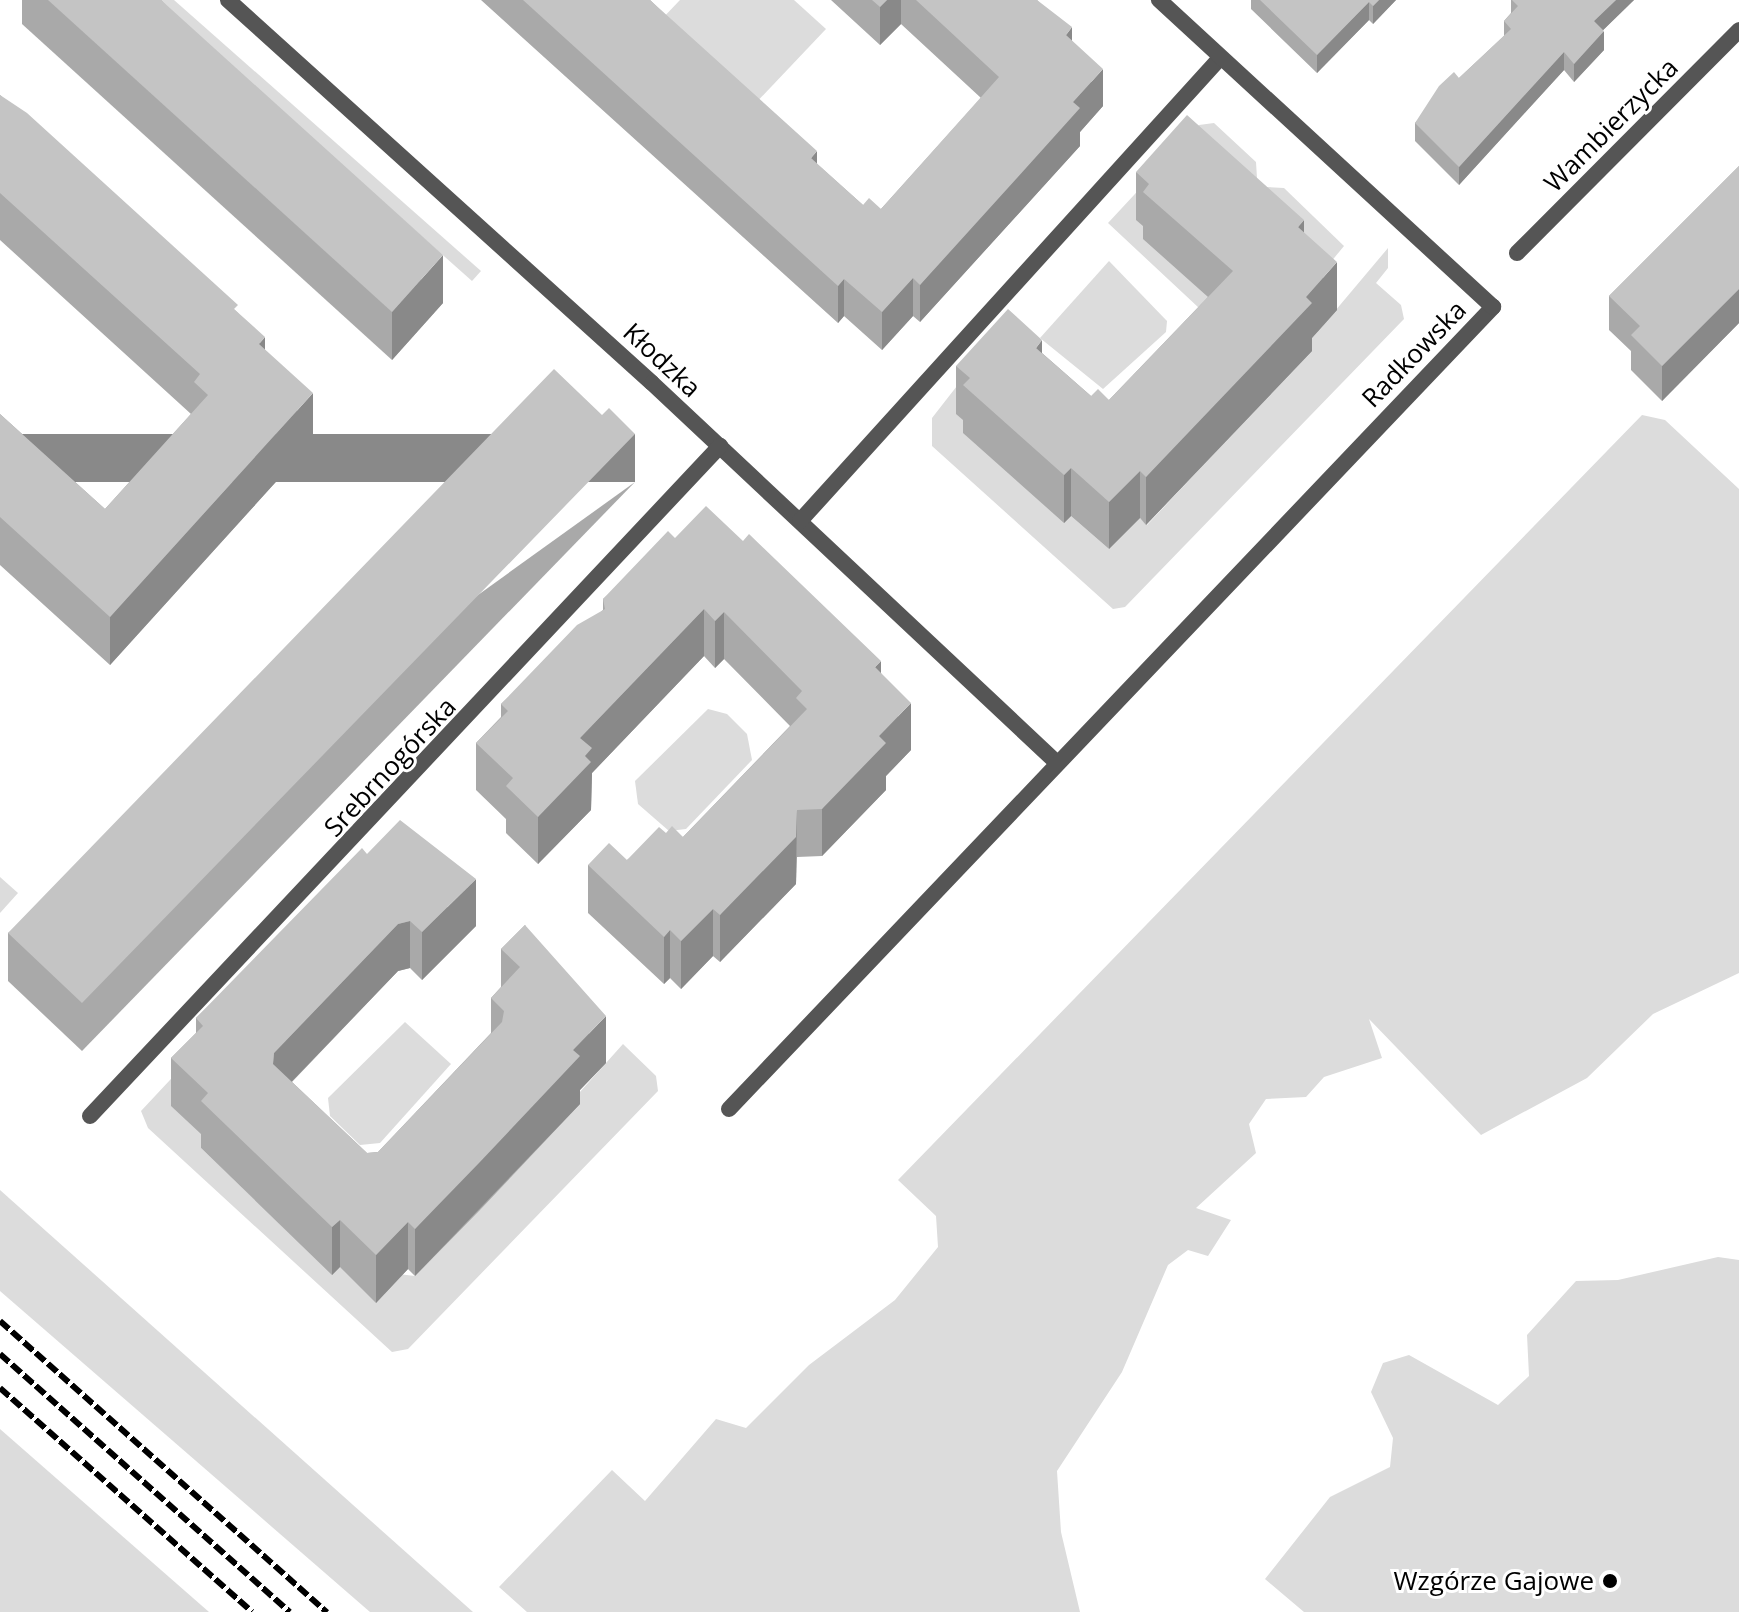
<!DOCTYPE html>
<html>
<head>
<meta charset="utf-8">
<style>
  body { margin:0 }
  #map { position:relative; width:1739px; height:1612px; overflow:hidden; background:#fff; font-family:"Open Sans",sans-serif }
  div>[style] { position:absolute }
  .green>* { inset:0; background:#dcdcdc }
  .street>* { height:16px; margin:-8px; padding:0 8px; transform-origin:8px; border-radius:8px; background:#555 }
  .rail>* { height:6px; margin-top:-3px; transform-origin:0; background:repeating-linear-gradient(90deg,#000 0 12px,transparent 0 16px) }
  .wall>* { inset:0; background:#a9a9a9 }
  .shaded-wall>* { inset:0; background:#898989; transform-origin:0 0 }
  .building>* { inset:0; background:#c4c4c4 }
  .dots>* { width:22px; height:22px; translate:-50% -50%; box-sizing:border-box; border:4px solid #fff; border-radius:50% }
  span { translate:-50% -50%; white-space:nowrap; text-align:center; line-height:1.15; -webkit-text-stroke:6px #fff; paint-order:stroke }
  .street-label { font-size:26px; color:#000 }
  .poi-label { font-size:26px; color:#000 }
  .right { translate:-100% -50%; text-align:right }
</style>
</head>
<body>
<div id="map">
  <div class="green">
    <div style="clip-path:polygon(156px 0,174px 0,481px 271px,472px 281px)"></div>
    <div style="clip-path:polygon(680px 0,794px 0,826px 29px,751px 108px,659px 22px)"></div>
    <div style="clip-path:polygon(1214px 123px,1256px 162px,1257px 178px,1149px 232px,1212px 301px,1199px 308px,1108px 223px,1199px 125px)"></div>
    <div style="clip-path:polygon(1266px 187px,1284px 188px,1344px 246px,1311px 286px)"></div>
    <div style="clip-path:polygon(1388px 248px,1388px 268px,1376px 283px,1401px 305px,1404px 319px,1125px 607px,1113px 609px,932px 446px,932px 418px,992px 341px,1071px 516px,1109px 549px,1140px 518px,1147px 525px,1223px 444px)"></div>
    <div style="clip-path:polygon(1109px 261px,1167px 321px,1166px 332px,1103px 389px,1040px 338px)"></div>
    <div style="clip-path:polygon(1642px 415px,1665px 420px,1739px 489px,1739px 973px,1653px 1014px,1587px 1078px,1481px 1135px,1369px 1019px,1382px 1058px,1324px 1077px,1306px 1097px,1266px 1099px,1249px 1124px,1256px 1153px,1196px 1208px,1231px 1220px,1208px 1256px,1188px 1250px,1168px 1265px,1122px 1372px,1057px 1471px,1061px 1532px,1080px 1612px,527px 1612px,499px 1587px,612px 1470px,645px 1501px,716px 1419px,746px 1428px,809px 1365px,895px 1300px,938px 1247px,936px 1216px,898px 1180px)"></div>
    <div style="clip-path:polygon(708px 709px,727px 714px,747px 734px,752px 760px,686px 829px,669px 831px,638px 804px,635px 781px)"></div>
    <div style="clip-path:polygon(399px 835px,201px 1148px,332px 1274px,340px 1267px,415px 1276px,623px 1044px,656px 1076px,658px 1091px,408px 1349px,392px 1352px,148px 1128px,141px 1111px)"></div>
    <div style="clip-path:polygon(0 877px,18px 893px,0 913px)"></div>
    <div style="clip-path:polygon(405px 1022px,451px 1064px,380px 1143px,360px 1145px,330px 1116px,328px 1098px)"></div>
    <div style="clip-path:polygon(0 1190px,473px 1612px,370px 1612px,0 1291px)"></div>
    <div style="clip-path:polygon(1718px 1257px,1739px 1260px,1739px 1612px,1304px 1612px,1265px 1579px,1330px 1497px,1390px 1467px,1393px 1438px,1371px 1392px,1383px 1363px,1409px 1355px,1498px 1405px,1529px 1376px,1527px 1335px,1576px 1281px,1618px 1280px)"></div>
    <div style="clip-path:polygon(0 1429px,209px 1612px,0 1612px)"></div>
  </div>
  <div class="street">
    <div style="left:228px;top:0;width:571px;rotate:42.09deg"></div>
    <div style="left:652px;top:383px;width:554px;rotate:43.17deg"></div>
    <div style="left:1517px;top:253px;width:315px;rotate:-45.1deg"></div>
    <div style="left:800px;top:521px;width:624px;rotate:-47.79deg"></div>
    <div style="left:729px;top:1109px;width:1108px;rotate:-46.39deg"></div>
    <div style="left:1493px;top:307px;width:454px;rotate:-137.4deg"></div>
    <div style="left:90px;top:1116px;width:920px;rotate:-46.76deg"></div>
  </div>
  <div class="rail">
    <div style="left:0;top:1321px;width:438px;rotate:41.7deg"></div>
    <div style="left:0;top:1354px;width:388px;rotate:41.7deg"></div>
    <div style="left:0;top:1388px;width:337px;rotate:41.6deg"></div>
  </div>
  <div class="wall">
    <div style="clip-path:polygon(22px 0,161px 0,443px 303px,392px 360px,22px 24px)"></div>
    <div style="clip-path:polygon(481px 0,650px 0,817px 164px,863px 205px,881px 209px,981px 98px,901px 24px,880px 45px,831px 0,1037px 0,1072px 41px,1103px 106px,1080px 132px,1080px 146px,920px 322px,913px 316px,882px 350px,844px 316px,838px 323px)"></div>
    <div style="clip-path:polygon(1251px 0,1396px 0,1373px 24px,1369px 20px,1317px 73px,1251px 9px)"></div>
    <div style="clip-path:polygon(1511px 0,1634px 0,1603px 30px,1604px 50px,1574px 82px,1564px 70px,1459px 185px,1415px 141px,1415px 123px,1459px 78px,1504px 36px,1504px 21px,1511px 13px)"></div>
    <div style="clip-path:polygon(0 95px,238px 313px,265px 350px,313px 441px,110px 665px,0 565px,0 414px,105px 509px,191px 414px,0 240px)"></div>
    <div style="clip-path:polygon(1739px 166px,1739px 323px,1662px 401px,1631px 370px,1631px 351px,1609px 330px,1609px 296px)"></div>
    <div style="clip-path:polygon(1136px 172px,1304px 233px,1337px 310px,1312px 338px,1312px 351px,1146px 525px,1140px 518px,1109px 549px,1071px 516px,1064px 523px,963px 433px,963px 420px,956px 414px,956px 366px,1042px 353px,1091px 396px,1109px 400px,1208px 297px,1143px 239px,1143px 226px,1136px 220px)"></div>
    <div style="clip-path:polygon(635px 482px,82px 1051px,8px 981px,8px 933px)"></div>
    <div style="clip-path:polygon(675px 538px,881px 673px,911px 750px,886px 776px,886px 790px,822px 856px,797px 857px,796px 884px,720px 962px,713px 956px,681px 989px,670px 978px,664px 984px,588px 913px,588px 865px,627px 860px,666px 833px,683px 837px,790px 726px,724px 659px,715px 668px,704px 656px,592px 773px,591px 810px,538px 864px,506px 833px,506px 819px,476px 790px,476px 743px,501px 717px,501px 704px,603px 610px,603px 599px)"></div>
    <div style="clip-path:polygon(367px 854px,476px 926px,422px 980px,410px 968px,398px 971px,292px 1082px,367px 1153px,378px 1152px,491px 1033px,491px 998px,501px 987px,501px 949px,525px 925px,606px 1063px,580px 1090px,580px 1104px,479px 1211px,415px 1276px,408px 1269px,376px 1303px,340px 1267px,332px 1275px,201px 1148px,201px 1134px,171px 1106px,171px 1058px,196px 1033px,196px 1018px)"></div>
  </div>
  <div class="shaded-wall">
    <div style="clip-path:polygon(887px 0,901px 0,901px 24px,880px 45px,880px 7px)"></div>
    <div style="clip-path:polygon(1379px 0,1396px 0,1373px 24px,1373px 6px)"></div>
    <div style="clip-path:polygon(1616px 0,1634px 0,1594px 39px,1594px 21px)"></div>
    <div style="clip-path:polygon(1369px 2px,1369px 20px,1317px 73px,1317px 55px)"></div>
    <div style="clip-path:polygon(1072px 27px,1072px 64px,1066px 35px)"></div>
    <div style="clip-path:polygon(1604px 31px,1604px 50px,1574px 82px,1574px 64px)"></div>
    <div style="clip-path:polygon(1564px 52px,1564px 70px,1459px 185px,1459px 167px)"></div>
    <div style="clip-path:polygon(1103px 69px,1103px 106px,1080px 132px,1080px 146px,920px 322px,920px 285px,1073px 102px)"></div>
    <div style="clip-path:polygon(817px 151px,817px 188px,811px 158px)"></div>
    <div style="clip-path:polygon(1304px 220px,1304px 268px,1298px 227px)"></div>
    <div style="clip-path:polygon(443px 255px,443px 303px,392px 360px,392px 312px)"></div>
    <div style="clip-path:polygon(1337px 262px,1337px 310px,1312px 338px,1312px 351px,1146px 525px,1146px 477px)"></div>
    <div style="clip-path:polygon(913px 278px,913px 316px,882px 350px,882px 312px)"></div>
    <div style="clip-path:polygon(844px 279px,844px 316px,838px 323px,838px 286px)"></div>
    <div style="clip-path:polygon(1739px 289px,1739px 323px,1662px 401px,1662px 366px)"></div>
    <div style="clip-path:polygon(265px 337px,265px 385px,259px 344px)"></div>
    <div style="clip-path:polygon(1042px 340px,1042px 388px,1036px 348px)"></div>
    <div style="clip-path:polygon(313px 393px,313px 441px,110px 665px,110px 617px)"></div>
    <div style="left:635px;top:434px;width:48px;height:793px;rotate:90deg"></div>
    <div style="clip-path:polygon(1071px 468px,1071px 516px,1064px 523px,1064px 475px)"></div>
    <div style="clip-path:polygon(1140px 471px,1140px 518px,1109px 549px,1109px 502px)"></div>
    <div style="clip-path:polygon(704px 609px,704px 656px,592px 773px,591px 810px,538px 864px,538px 817px,580px 738px)"></div>
    <div style="clip-path:polygon(724px 612px,724px 659px,715px 668px,715px 621px)"></div>
    <div style="clip-path:polygon(881px 661px,881px 708px,875px 667px)"></div>
    <div style="clip-path:polygon(911px 703px,911px 750px,886px 776px,886px 790px,822px 856px,822px 809px,879px 736px)"></div>
    <div style="clip-path:polygon(797px 810px,796px 884px,720px 962px,720px 915px)"></div>
    <div style="clip-path:polygon(476px 879px,476px 926px,422px 980px,422px 932px)"></div>
    <div style="clip-path:polygon(713px 909px,713px 956px,681px 989px,681px 941px)"></div>
    <div style="clip-path:polygon(410px 921px,410px 968px,398px 971px,274px 1100px,273px 1064px,274px 1053px,398px 924px)"></div>
    <div style="clip-path:polygon(670px 930px,670px 978px,664px 984px,664px 937px)"></div>
    <div style="clip-path:polygon(606px 1016px,606px 1063px,580px 1090px,580px 1104px,415px 1276px,415px 1229px,573px 1050px)"></div>
    <div style="clip-path:polygon(340px 1220px,340px 1267px,332px 1275px,332px 1227px)"></div>
    <div style="clip-path:polygon(408px 1222px,408px 1269px,376px 1303px,376px 1255px)"></div>
  </div>
  <div class="building">
    <div style="clip-path:polygon(48px 0,161px 0,443px 255px,392px 312px)"></div>
    <div style="clip-path:polygon(523px 0,650px 0,817px 151px,811px 158px,863px 205px,869px 198px,881px 209px,999px 77px,916px 0,1037px 0,1072px 27px,1066px 35px,1103px 69px,1073px 102px,1080px 108px,1017px 178px,920px 285px,913px 278px,882px 312px,844px 279px,838px 286px)"></div>
    <div style="clip-path:polygon(872px 0,887px 0,880px 7px)"></div>
    <div style="clip-path:polygon(1260px 0,1379px 0,1373px 6px,1369px 2px,1317px 55px)"></div>
    <div style="clip-path:polygon(1512px 0,1616px 0,1594px 21px,1604px 31px,1574px 64px,1564px 52px,1459px 167px,1415px 123px,1439px 86px,1454px 72px,1459px 78px,1511px 29px,1504px 21px,1518px 6px)"></div>
    <div style="clip-path:polygon(0 95px,27px 113px,238px 305px,234px 309px,265px 337px,259px 344px,313px 393px,110px 617px,0 517px,0 414px,105px 509px,208px 395px,194px 382px,200px 374px,0 193px)"></div>
    <div style="clip-path:polygon(1187px 115px,1304px 220px,1298px 227px,1337px 262px,1306px 297px,1312px 303px,1146px 477px,1140px 471px,1109px 502px,1071px 468px,1064px 475px,963px 385px,970px 378px,956px 366px,1008px 309px,1042px 340px,1036px 348px,1091px 396px,1098px 389px,1109px 400px,1233px 271px,1143px 192px,1149px 184px,1136px 172px)"></div>
    <div style="clip-path:polygon(1739px 166px,1739px 289px,1662px 366px,1631px 335px,1640px 326px,1609px 296px)"></div>
    <div style="clip-path:polygon(554px 369px,602px 415px,609px 408px,635px 434px,82px 1003px,8px 933px)"></div>
    <div style="clip-path:polygon(706px 506px,743px 541px,749px 534px,881px 661px,875px 667px,911px 703px,879px 736px,886px 743px,822px 809px,797px 810px,796px 837px,720px 915px,713px 909px,681px 941px,670px 930px,664px 937px,588px 865px,609px 843px,627px 860px,659px 827px,666px 833px,672px 826px,683px 837px,807px 709px,796px 698px,802px 691px,724px 612px,715px 621px,704px 609px,580px 738px,592px 748px,585px 756px,591px 762px,538px 817px,506px 786px,513px 778px,476px 743px,508px 711px,501px 704px,577px 625px,605px 609px,603px 599px,668px 531px,675px 538px)"></div>
    <div style="clip-path:polygon(400px 820px,476px 879px,422px 932px,410px 921px,398px 924px,274px 1053px,273px 1064px,367px 1153px,378px 1152px,502px 1022px,504px 1011px,491px 998px,520px 967px,501px 949px,525px 925px,606px 1016px,573px 1050px,580px 1056px,479px 1163px,415px 1229px,408px 1222px,376px 1255px,340px 1220px,332px 1227px,201px 1101px,208px 1093px,171px 1058px,203px 1026px,196px 1018px,362px 848px,367px 854px)"></div>
  </div>
  <div class="dots">
    <div style="left:1610px;top:1581px;background:#000"></div>
  </div>
  <div class="street-label">
    <span style="left:1611px;top:125px;rotate:-45deg">Wambierzycka</span>
    <span style="left:1414px;top:354px;rotate:-46deg">Radkowska</span>
    <span style="left:662px;top:360px;rotate:43deg">Kłodzka</span>
    <span style="left:390px;top:767px;rotate:-47deg">Srebrnogórska</span>
  </div>
  <div class="poi-label">
    <span class="right" style="left:1594px;top:1581px">Wzgórze Gajowe</span>
  </div>
</div>
</body>
</html>
